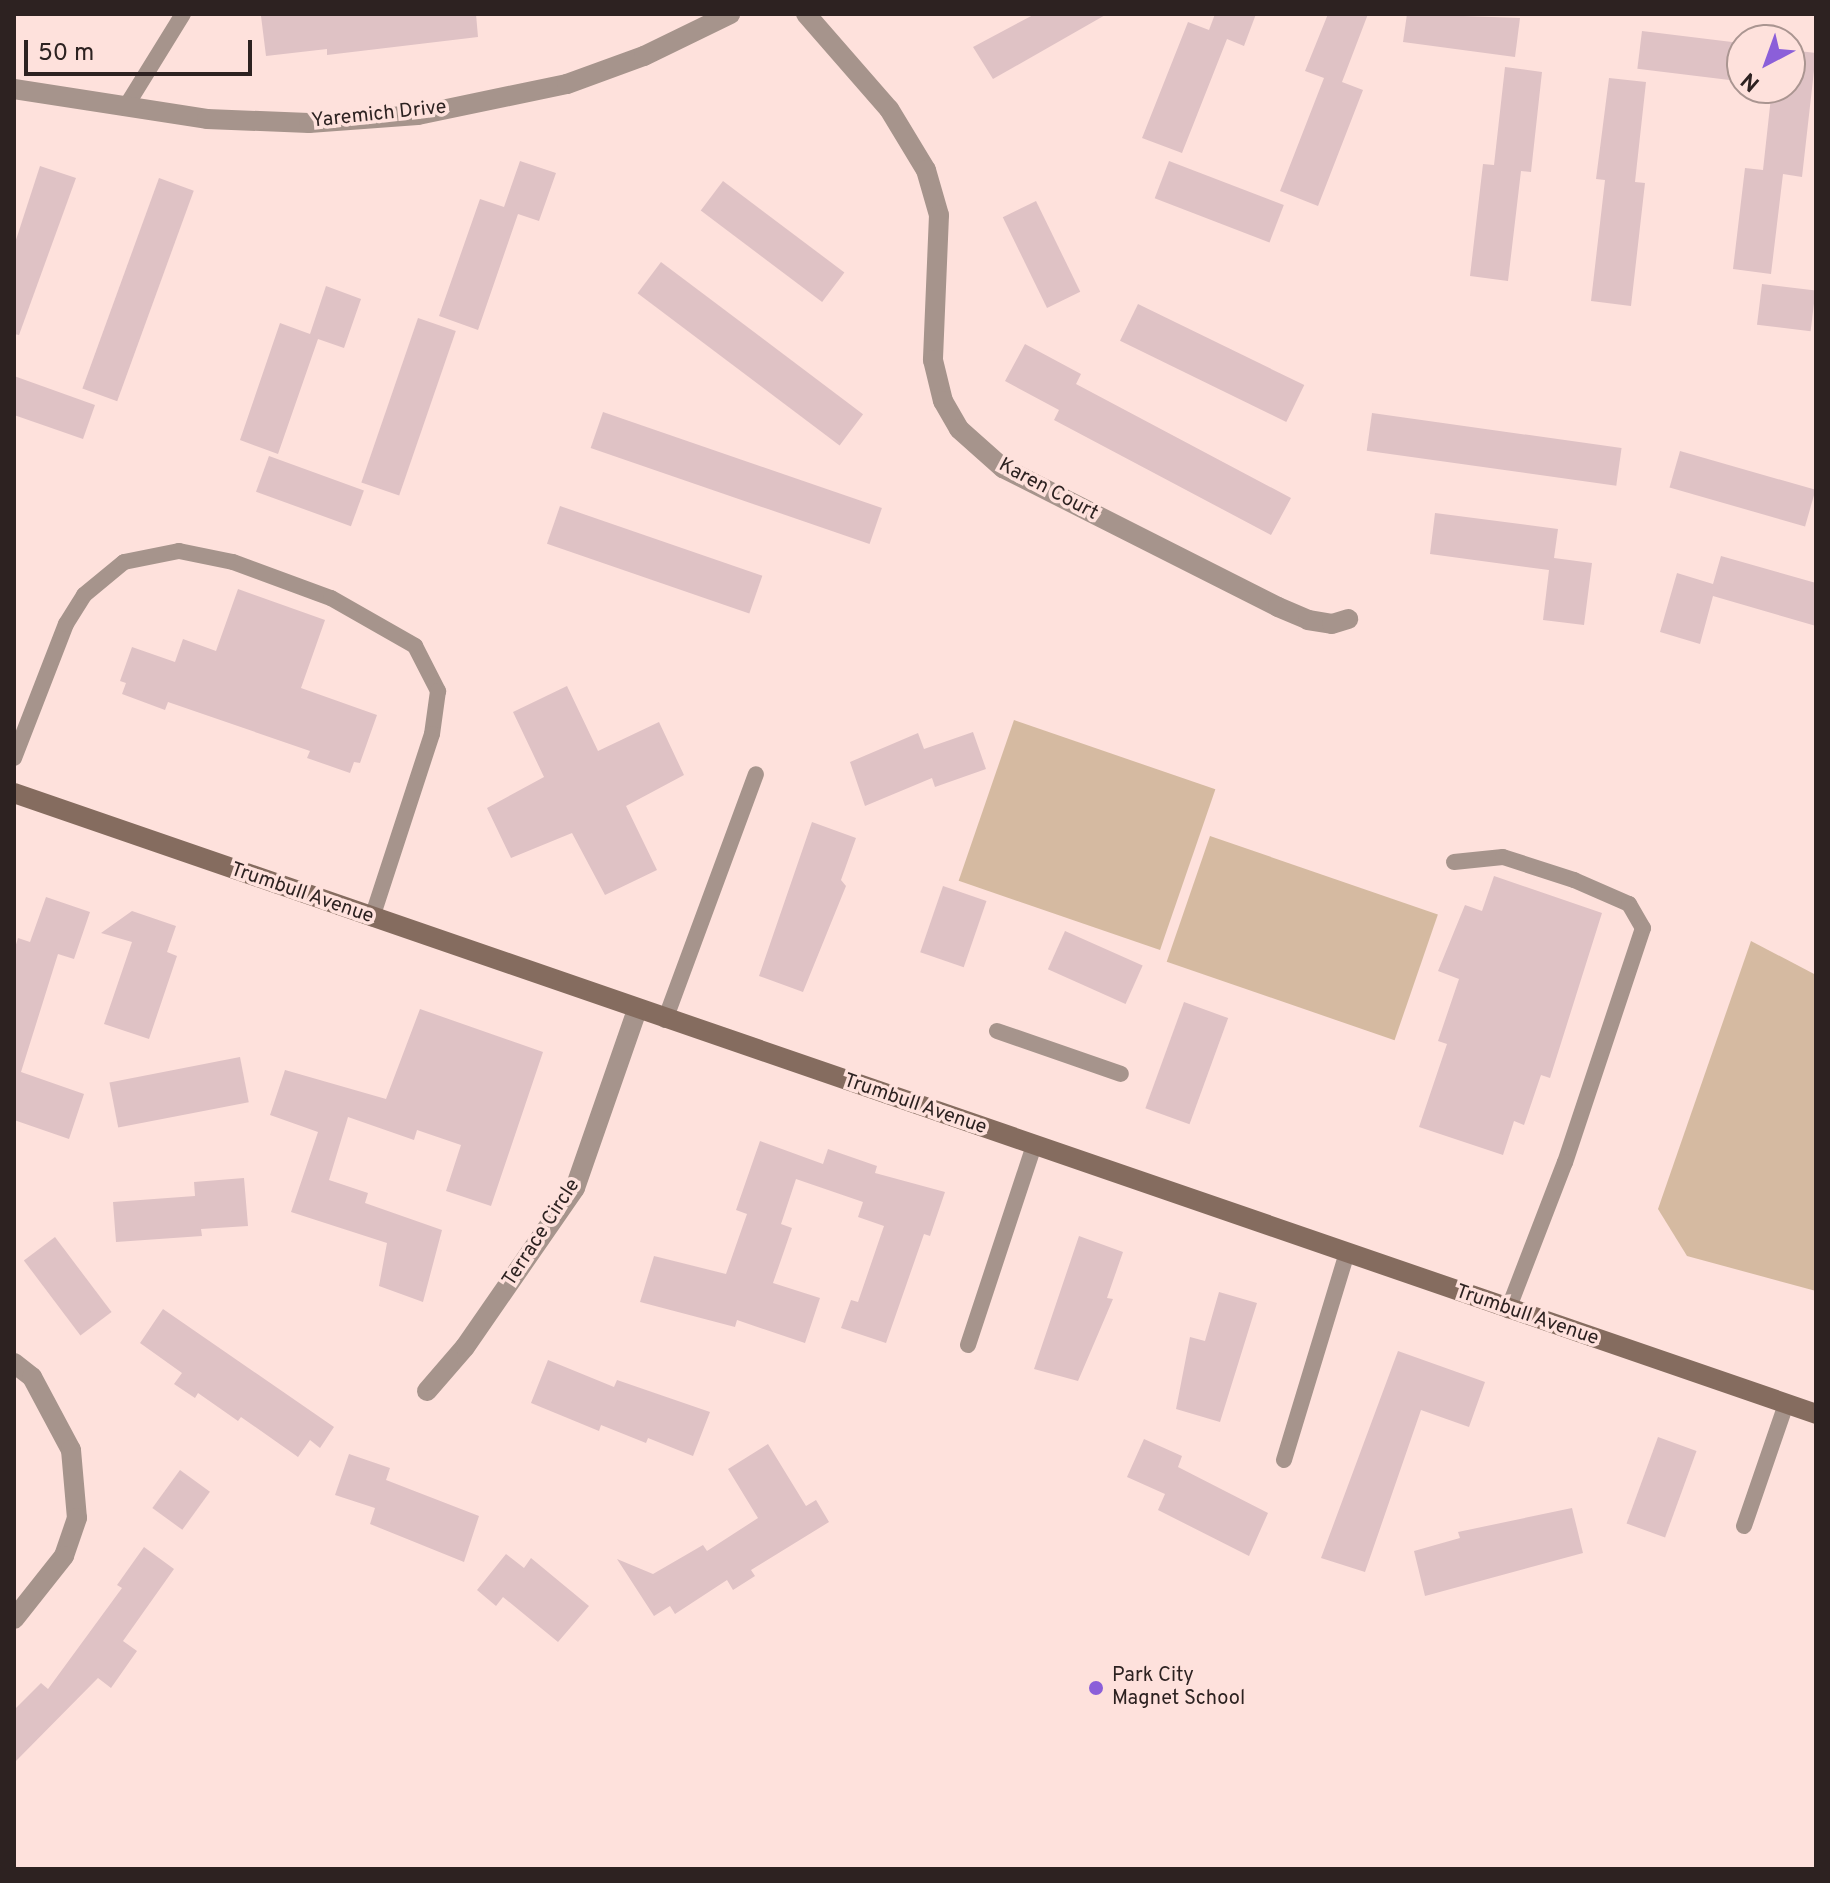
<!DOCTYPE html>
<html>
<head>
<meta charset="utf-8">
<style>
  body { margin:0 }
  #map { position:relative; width:1830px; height:1883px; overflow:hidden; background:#fee1dc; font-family:Overpass,sans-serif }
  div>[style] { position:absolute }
  .green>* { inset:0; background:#d5baa1; transform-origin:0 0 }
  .building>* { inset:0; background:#dfc2c5; transform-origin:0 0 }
  .lane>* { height:16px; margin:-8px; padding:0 8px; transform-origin:8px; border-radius:8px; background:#a6948c }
  .street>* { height:20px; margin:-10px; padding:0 10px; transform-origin:10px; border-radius:10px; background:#a6948c }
  .secondary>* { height:20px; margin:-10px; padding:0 10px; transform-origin:10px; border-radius:10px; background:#856c5f }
  .dots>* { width:22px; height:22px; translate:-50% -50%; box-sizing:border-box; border:4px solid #fee1dc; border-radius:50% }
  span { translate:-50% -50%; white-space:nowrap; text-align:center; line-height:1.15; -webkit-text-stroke:7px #fee1dc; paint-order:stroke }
  .street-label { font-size:20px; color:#2d2221 }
  .poi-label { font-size:20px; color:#2d2221 }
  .left { translate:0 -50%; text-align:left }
  .frame { position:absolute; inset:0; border:16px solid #2d2221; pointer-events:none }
  .north { position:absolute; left:1726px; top:24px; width:80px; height:80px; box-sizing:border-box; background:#fee1dc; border:2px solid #aa9591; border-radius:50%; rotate:221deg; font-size:22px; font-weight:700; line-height:32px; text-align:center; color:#2d2221 }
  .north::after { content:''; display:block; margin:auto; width:28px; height:36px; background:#8b5fd9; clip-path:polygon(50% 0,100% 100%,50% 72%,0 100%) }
  .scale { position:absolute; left:24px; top:40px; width:228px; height:36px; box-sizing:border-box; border:4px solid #2d2221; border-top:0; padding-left:10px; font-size:24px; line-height:28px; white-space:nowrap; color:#2d2221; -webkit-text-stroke:6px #fee1dc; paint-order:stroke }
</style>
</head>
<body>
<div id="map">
  <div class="green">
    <div style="left:1014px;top:720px;width:213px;height:170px;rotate:19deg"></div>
    <div style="left:1210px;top:836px;width:241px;height:133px;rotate:19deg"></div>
    <div style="clip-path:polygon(1751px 941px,1816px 975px,1816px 1291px,1687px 1256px,1658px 1209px)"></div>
  </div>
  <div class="building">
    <div style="clip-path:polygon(476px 14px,478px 37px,327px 55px,327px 49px,266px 56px,261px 16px)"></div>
    <div style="clip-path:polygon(1035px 14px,1107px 14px,993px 79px,973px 47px)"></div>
    <div style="clip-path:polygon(1215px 14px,1256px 14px,1244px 46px,1227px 39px,1182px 153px,1142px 138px,1188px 22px,1209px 30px)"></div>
    <div style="clip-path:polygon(1328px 14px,1368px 14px,1342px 82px,1363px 90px,1318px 206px,1280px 191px,1324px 78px,1305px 71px)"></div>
    <div style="clip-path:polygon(1407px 14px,1520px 18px,1515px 57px,1403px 42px)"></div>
    <div style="left:1642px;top:31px;width:101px;height:38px;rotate:7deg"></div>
    <div style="clip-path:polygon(1790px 50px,1816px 53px,1802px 177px,1783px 174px,1771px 274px,1733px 269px,1745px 168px,1763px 170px,1772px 88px,1790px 88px)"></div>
    <div style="clip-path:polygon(1505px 67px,1542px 72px,1531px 172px,1521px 171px,1508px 281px,1470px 276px,1483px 164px,1494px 165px)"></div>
    <div style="clip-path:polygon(1609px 78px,1646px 82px,1635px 182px,1645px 183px,1631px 306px,1591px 301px,1605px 180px,1596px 179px)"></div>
    <div style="clip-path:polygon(520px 161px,556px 173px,539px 221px,518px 214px,478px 330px,439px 316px,480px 199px,504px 207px)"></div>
    <div style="left:1169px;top:161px;width:123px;height:40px;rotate:21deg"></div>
    <div style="clip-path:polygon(40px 166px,76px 178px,19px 335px,14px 334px,14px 246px)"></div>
    <div style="left:159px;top:178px;width:37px;height:224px;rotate:20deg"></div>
    <div style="left:723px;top:181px;width:152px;height:37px;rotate:37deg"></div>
    <div style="left:1036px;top:201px;width:101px;height:37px;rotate:64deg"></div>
    <div style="left:661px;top:262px;width:253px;height:39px;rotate:37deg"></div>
    <div style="left:1762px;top:284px;width:54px;height:41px;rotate:7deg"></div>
    <div style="clip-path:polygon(326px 286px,361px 299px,344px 348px,318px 339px,278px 454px,240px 440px,280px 323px,310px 334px)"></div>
    <div style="left:1138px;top:304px;width:185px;height:41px;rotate:26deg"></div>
    <div style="left:418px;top:318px;width:40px;height:174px;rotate:19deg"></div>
    <div style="clip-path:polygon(1025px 344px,1081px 374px,1076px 384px,1291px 498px,1271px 535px,1054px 420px,1059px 410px,1005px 381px)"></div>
    <div style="clip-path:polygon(14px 376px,95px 405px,83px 439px,14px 415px)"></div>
    <div style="left:603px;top:412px;width:295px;height:38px;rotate:19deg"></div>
    <div style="left:1372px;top:413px;width:252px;height:38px;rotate:8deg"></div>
    <div style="left:1680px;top:451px;width:141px;height:38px;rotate:16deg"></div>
    <div style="left:269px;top:456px;width:101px;height:38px;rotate:20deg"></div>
    <div style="left:560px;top:506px;width:214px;height:40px;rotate:19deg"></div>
    <div style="clip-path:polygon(1435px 513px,1558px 529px,1554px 558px,1592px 563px,1584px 625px,1543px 620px,1549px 570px,1430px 554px)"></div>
    <div style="clip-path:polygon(1721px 556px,1816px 583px,1816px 626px,1713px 596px,1700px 644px,1660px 632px,1677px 573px,1713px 584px)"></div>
    <div style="clip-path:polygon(238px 589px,325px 620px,301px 688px,377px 715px,360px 763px,354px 762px,350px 773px,307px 758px,310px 751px,168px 702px,165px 710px,122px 694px,126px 683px,120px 681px,132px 647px,175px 662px,183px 639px,216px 651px)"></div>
    <div style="clip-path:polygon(567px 686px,598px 751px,659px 722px,684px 775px,626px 806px,657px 870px,605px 895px,572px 833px,511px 858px,487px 808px,544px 777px,513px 712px)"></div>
    <div style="clip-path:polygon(973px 732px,986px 769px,935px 787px,932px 778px,865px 806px,850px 762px,918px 733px,924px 749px)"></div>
    <div style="clip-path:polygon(812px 822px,856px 838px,841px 880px,846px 886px,803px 992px,759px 976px)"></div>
    <div style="clip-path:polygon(1494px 876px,1602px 913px,1550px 1078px,1541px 1075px,1524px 1125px,1514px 1121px,1503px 1155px,1419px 1127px,1447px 1044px,1438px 1041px,1459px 979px,1438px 971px,1465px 905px,1482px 911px)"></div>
    <div style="left:943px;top:886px;width:46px;height:70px;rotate:19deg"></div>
    <div style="clip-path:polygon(46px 897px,90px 912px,74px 959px,58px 954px,21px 1072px,84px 1094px,69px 1139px,14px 1120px,14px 951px,18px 938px,30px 942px)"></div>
    <div style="clip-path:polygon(132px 911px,176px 926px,167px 952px,177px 956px,149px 1039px,104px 1024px,132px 942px,101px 933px)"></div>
    <div style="left:1065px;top:931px;width:85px;height:42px;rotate:24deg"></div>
    <div style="left:1184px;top:1002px;width:47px;height:113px;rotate:20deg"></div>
    <div style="clip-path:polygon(420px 1009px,543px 1052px,491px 1206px,446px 1191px,461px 1145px,417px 1130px,414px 1140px,348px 1117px,329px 1180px,368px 1193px,365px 1203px,442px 1230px,423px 1302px,379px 1286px,387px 1243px,291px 1212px,318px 1132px,270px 1115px,285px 1070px,386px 1099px)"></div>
    <div style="left:240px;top:1057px;width:46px;height:133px;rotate:79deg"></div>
    <div style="clip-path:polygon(760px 1141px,823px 1164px,828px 1149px,877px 1166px,875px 1173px,945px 1192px,930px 1236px,924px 1234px,886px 1343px,841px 1328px,851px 1300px,858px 1302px,884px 1226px,858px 1217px,863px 1202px,796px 1179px,781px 1224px,792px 1228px,773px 1283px,820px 1298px,805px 1343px,737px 1320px,735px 1327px,640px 1302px,654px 1256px,726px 1274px,747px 1214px,736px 1210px)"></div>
    <div style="clip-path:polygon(244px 1178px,248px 1226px,201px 1229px,202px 1236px,116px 1242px,113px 1202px,195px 1196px,194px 1182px)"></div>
    <div style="clip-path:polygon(1079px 1236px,1123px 1252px,1107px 1298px,1113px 1299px,1078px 1381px,1034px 1369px)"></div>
    <div style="left:55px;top:1237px;width:94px;height:39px;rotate:53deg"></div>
    <div style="clip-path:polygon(1219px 1292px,1257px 1303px,1220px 1422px,1176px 1409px,1190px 1337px,1205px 1341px)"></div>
    <div style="clip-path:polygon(163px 1309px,334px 1427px,320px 1448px,310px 1440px,298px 1457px,241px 1417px,238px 1421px,198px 1393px,195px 1398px,174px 1384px,182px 1373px,140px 1343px)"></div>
    <div style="clip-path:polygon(1398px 1351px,1485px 1382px,1469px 1427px,1421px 1410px,1365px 1572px,1321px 1558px)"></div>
    <div style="clip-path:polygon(548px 1360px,614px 1387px,617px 1380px,710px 1412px,693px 1456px,648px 1438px,646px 1443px,601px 1425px,599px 1431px,531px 1403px)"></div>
    <div style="left:1658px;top:1437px;width:41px;height:92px;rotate:20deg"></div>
    <div style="clip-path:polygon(1144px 1439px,1182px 1456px,1178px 1467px,1268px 1513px,1249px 1556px,1158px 1510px,1165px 1494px,1127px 1477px)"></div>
    <div style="clip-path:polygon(768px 1444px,806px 1506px,816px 1500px,829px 1522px,751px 1570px,755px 1576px,733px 1590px,727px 1580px,675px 1614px,670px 1606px,654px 1616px,617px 1559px,653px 1574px,703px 1545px,707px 1551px,758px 1518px,728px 1469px)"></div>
    <div style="clip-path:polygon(349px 1454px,390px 1468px,386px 1480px,479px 1516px,464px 1562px,370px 1524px,375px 1508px,335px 1495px)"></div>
    <div style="left:180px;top:1470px;width:37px;height:47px;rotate:36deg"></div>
    <div style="clip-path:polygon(1572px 1508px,1583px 1553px,1425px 1596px,1414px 1551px,1460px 1538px,1458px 1532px)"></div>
    <div style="clip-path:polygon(144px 1547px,174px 1569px,123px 1641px,137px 1651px,111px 1688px,98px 1678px,14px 1763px,14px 1710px,41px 1683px,48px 1689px,122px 1588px,117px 1585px)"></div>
    <div style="clip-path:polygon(506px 1554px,524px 1568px,531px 1558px,589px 1606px,558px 1642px,503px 1597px,496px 1606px,477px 1590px)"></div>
  </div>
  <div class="lane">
    <div style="left:125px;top:108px;width:110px;rotate:-58.3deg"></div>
    <div style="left:14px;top:758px;width:144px;rotate:-68.8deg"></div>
    <div style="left:66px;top:624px;width:34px;rotate:-58deg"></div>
    <div style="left:84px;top:595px;width:52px;rotate:-39.5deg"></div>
    <div style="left:124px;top:562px;width:56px;rotate:-11.3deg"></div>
    <div style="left:179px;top:551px;width:55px;rotate:11.5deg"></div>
    <div style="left:233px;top:562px;width:104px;rotate:20.2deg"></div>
    <div style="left:331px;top:598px;width:97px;rotate:29.7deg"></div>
    <div style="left:415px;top:646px;width:51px;rotate:62.9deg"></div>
    <div style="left:438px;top:691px;width:43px;rotate:97.9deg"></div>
    <div style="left:432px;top:734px;width:194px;rotate:108.1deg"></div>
    <div style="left:1454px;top:862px;width:49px;rotate:-5.8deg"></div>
    <div style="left:1503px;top:857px;width:75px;rotate:17.9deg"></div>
    <div style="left:1574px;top:880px;width:60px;rotate:23.6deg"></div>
    <div style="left:1629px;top:904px;width:28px;rotate:60deg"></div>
    <div style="left:1643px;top:928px;width:247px;rotate:108.4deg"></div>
    <div style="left:1565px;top:1162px;width:159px;rotate:111.1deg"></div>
    <div style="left:665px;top:1020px;width:262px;rotate:-69.7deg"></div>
    <div style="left:997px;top:1031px;width:131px;rotate:19.1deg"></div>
    <div style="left:968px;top:1345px;width:210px;rotate:-71.7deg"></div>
    <div style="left:1284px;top:1460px;width:216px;rotate:-73.1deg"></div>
    <div style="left:1744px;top:1526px;width:129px;rotate:-71deg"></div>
  </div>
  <div class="street">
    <div style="left:806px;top:14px;width:126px;rotate:48.9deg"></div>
    <div style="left:889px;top:109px;width:71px;rotate:58.8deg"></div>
    <div style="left:926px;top:170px;width:47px;rotate:73.9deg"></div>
    <div style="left:939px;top:215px;width:145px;rotate:92.4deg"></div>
    <div style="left:933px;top:360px;width:42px;rotate:76.3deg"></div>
    <div style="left:943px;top:401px;width:32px;rotate:60deg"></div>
    <div style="left:959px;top:429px;width:59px;rotate:41.6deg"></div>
    <div style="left:1003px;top:468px;width:308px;rotate:26.8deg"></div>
    <div style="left:1278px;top:607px;width:33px;rotate:23deg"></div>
    <div style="left:1308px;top:620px;width:24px;rotate:9deg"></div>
    <div style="left:1332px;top:624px;width:17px;rotate:-17deg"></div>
    <div style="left:14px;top:89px;width:195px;rotate:8.8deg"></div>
    <div style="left:207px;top:119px;width:102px;rotate:2.2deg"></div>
    <div style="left:309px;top:123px;width:109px;rotate:-4.2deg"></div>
    <div style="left:418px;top:115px;width:152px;rotate:-11.8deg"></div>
    <div style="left:567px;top:84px;width:82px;rotate:-20deg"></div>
    <div style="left:644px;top:56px;width:96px;rotate:-26deg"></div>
    <div style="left:14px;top:1363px;width:23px;rotate:38deg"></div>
    <div style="left:32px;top:1377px;width:83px;rotate:61.9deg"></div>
    <div style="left:71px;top:1450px;width:68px;rotate:85deg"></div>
    <div style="left:77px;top:1518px;width:40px;rotate:108.9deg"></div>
    <div style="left:64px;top:1556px;width:80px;rotate:128.4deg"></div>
    <div style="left:427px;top:1391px;width:58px;rotate:-49.2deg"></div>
    <div style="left:465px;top:1347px;width:193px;rotate:-55.3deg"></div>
    <div style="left:575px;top:1188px;width:188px;rotate:-70.8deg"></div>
  </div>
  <div class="secondary">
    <div style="left:14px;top:793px;width:1906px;rotate:19.01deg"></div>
  </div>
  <div class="dots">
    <div style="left:1096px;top:1688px;background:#8b5fd9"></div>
  </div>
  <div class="street-label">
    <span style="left:379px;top:115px;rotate:-6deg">Yaremich Drive</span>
    <span style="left:1048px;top:490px;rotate:28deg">Karen Court</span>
    <span style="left:302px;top:894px;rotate:19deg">Trumbull Avenue</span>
    <span style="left:915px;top:1105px;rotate:19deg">Trumbull Avenue</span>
    <span style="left:542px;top:1233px;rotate:-57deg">Terrace Circle</span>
    <span style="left:1527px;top:1316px;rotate:19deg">Trumbull Avenue</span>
  </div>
  <div class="poi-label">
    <span class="left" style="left:1112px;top:1688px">Park City<br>Magnet School</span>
  </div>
  <div class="frame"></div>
  <div class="north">N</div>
  <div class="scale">50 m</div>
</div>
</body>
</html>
